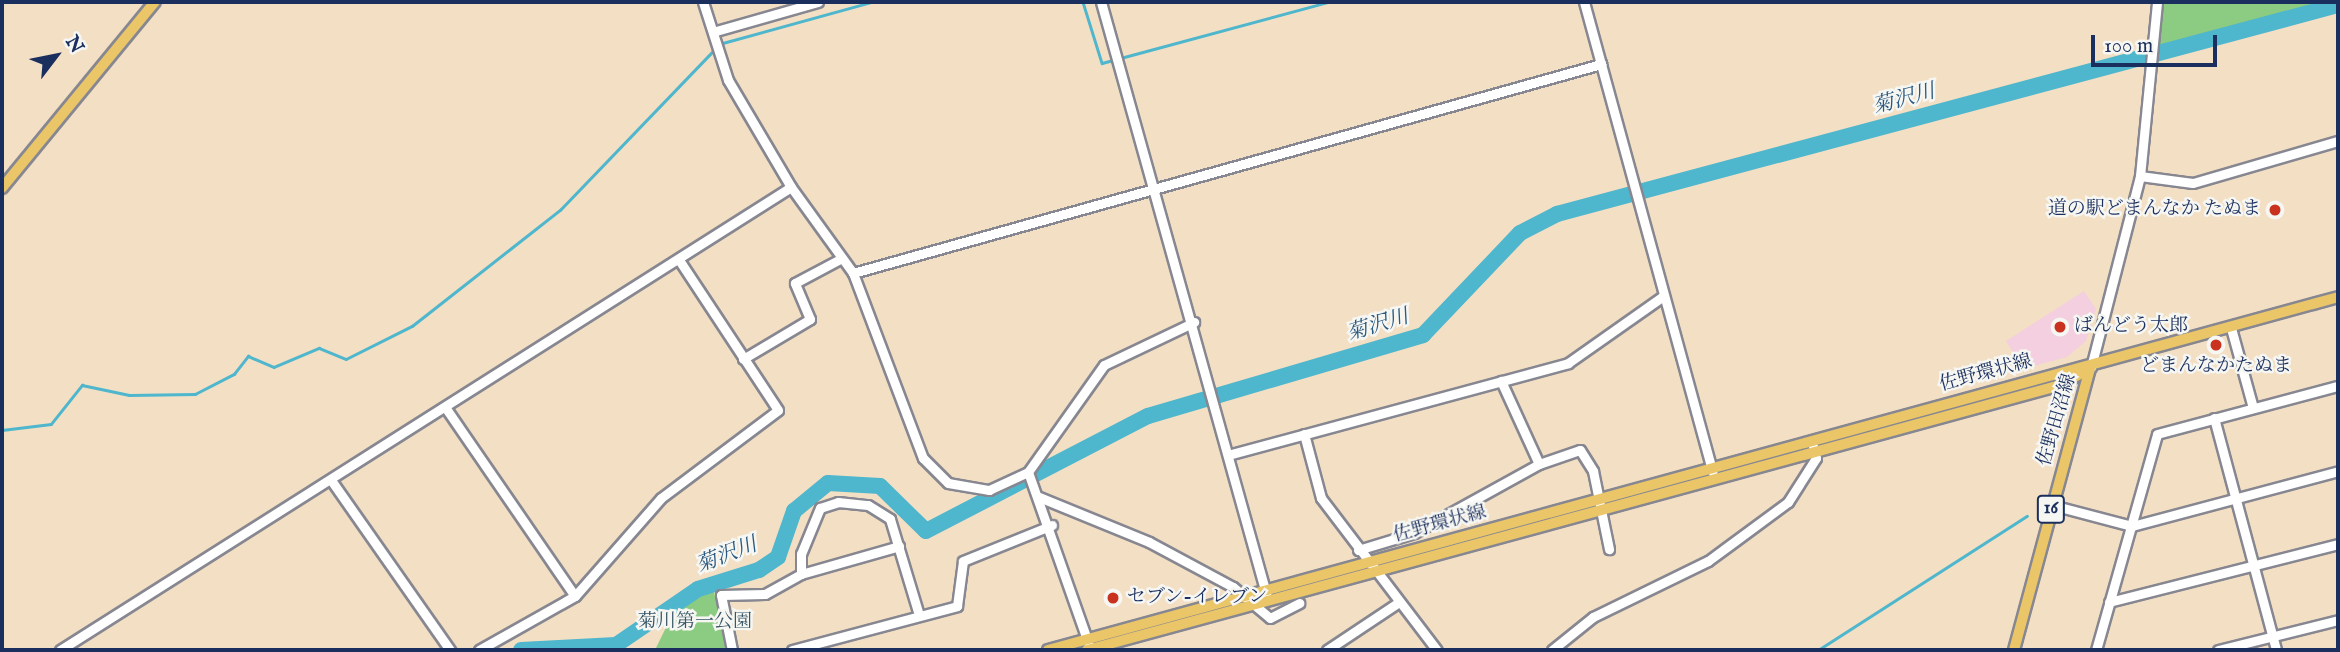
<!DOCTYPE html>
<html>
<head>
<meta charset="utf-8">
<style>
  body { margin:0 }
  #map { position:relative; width:2340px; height:652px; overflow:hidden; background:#f3dfc4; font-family:"IM FELL English","Noto Serif JP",serif }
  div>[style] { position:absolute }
  .built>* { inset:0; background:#f3cfdf }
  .green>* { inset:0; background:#8bcb82 }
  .stream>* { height:2.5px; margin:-1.25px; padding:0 1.25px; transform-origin:1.25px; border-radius:1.25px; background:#4eb6cd }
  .river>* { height:16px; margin:-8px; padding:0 8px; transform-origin:8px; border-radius:8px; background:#4eb6cd }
  .roads { filter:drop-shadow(2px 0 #878791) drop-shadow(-2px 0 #878791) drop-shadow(0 2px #878791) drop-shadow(0 -2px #878791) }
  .minor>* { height:9px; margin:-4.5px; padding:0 4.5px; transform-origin:4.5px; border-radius:4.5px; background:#fff }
  .major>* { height:10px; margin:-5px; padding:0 5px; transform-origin:5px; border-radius:5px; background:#eac669 }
  .dots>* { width:19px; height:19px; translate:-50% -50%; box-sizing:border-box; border:4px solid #f6f6f2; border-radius:50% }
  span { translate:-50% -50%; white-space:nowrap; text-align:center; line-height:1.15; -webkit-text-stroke:5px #f6f6f2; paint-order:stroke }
  .shield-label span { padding:2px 5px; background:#f6f6f2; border:2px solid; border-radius:5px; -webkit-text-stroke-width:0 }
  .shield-label { font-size:18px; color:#1b2f5e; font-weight:700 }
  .poi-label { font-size:19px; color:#1b2f5e }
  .right { translate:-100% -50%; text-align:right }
  .left { translate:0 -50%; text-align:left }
  .street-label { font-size:19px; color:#1b2f5e }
  .park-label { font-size:19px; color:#375667 }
  .water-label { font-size:21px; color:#2a587f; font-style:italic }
  .frame { position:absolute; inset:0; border:4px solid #1b2f5e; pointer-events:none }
  .north { position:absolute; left:21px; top:21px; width:70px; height:70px; -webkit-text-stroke:5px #f6f6f2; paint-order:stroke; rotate:58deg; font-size:19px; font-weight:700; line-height:28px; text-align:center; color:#1b2f5e }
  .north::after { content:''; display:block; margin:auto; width:24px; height:32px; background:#1b2f5e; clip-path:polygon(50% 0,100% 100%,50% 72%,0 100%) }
  .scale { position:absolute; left:2091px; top:35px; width:126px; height:32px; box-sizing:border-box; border:4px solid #1b2f5e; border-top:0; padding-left:9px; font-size:21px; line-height:24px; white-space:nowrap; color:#1b2f5e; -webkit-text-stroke:5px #f6f6f2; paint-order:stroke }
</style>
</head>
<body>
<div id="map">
  <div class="built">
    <div style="clip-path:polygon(2084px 291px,2096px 309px,2086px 341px,2067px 357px,2023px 369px,2006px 341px)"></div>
  </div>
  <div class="green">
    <div style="clip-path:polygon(2157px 2px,2338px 2px,2338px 5px,2154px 47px)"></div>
    <div style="clip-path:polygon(713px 587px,727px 650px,655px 650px,677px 605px)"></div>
  </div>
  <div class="stream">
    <div style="left:1083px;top:2px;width:64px;rotate:72.7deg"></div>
    <div style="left:1102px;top:63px;width:234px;rotate:-15.1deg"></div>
    <div style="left:719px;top:44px;width:158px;rotate:-15.4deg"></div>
    <div style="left:2px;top:430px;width:49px;rotate:-7deg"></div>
    <div style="left:51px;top:424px;width:50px;rotate:-51.5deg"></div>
    <div style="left:82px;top:385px;width:48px;rotate:12deg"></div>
    <div style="left:129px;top:395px;width:66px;rotate:-0.9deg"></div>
    <div style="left:195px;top:394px;width:44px;rotate:-27.1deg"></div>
    <div style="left:234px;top:374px;width:23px;rotate:-52deg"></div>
    <div style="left:248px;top:356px;width:28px;rotate:23deg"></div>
    <div style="left:274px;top:367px;width:49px;rotate:-22.9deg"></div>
    <div style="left:319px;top:348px;width:29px;rotate:22deg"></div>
    <div style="left:346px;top:359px;width:74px;rotate:-26.6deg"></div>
    <div style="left:412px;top:326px;width:188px;rotate:-38.1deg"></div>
    <div style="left:560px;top:210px;width:223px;rotate:-46.1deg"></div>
    <div style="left:1818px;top:650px;width:248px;rotate:-32.7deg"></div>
  </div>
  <div class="river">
    <div style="left:521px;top:650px;width:95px;rotate:-3deg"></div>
    <div style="left:616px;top:645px;width:99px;rotate:-34.3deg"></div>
    <div style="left:698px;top:589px;width:64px;rotate:-17.3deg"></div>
    <div style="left:759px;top:570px;width:23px;rotate:-34deg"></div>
    <div style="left:778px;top:557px;width:49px;rotate:-70.8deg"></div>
    <div style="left:794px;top:511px;width:44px;rotate:-39.5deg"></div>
    <div style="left:828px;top:483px;width:52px;rotate:3.3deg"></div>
    <div style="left:880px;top:486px;width:64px;rotate:44.4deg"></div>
    <div style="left:926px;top:531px;width:250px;rotate:-27.4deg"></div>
    <div style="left:1148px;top:416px;width:287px;rotate:-16.4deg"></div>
    <div style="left:1423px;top:335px;width:141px;rotate:-46.4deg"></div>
    <div style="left:1520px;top:233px;width:42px;rotate:-27.2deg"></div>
    <div style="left:1557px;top:214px;width:808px;rotate:-14.98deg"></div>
  </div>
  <div class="roads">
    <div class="minor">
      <div style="left:703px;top:2px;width:82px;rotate:72.2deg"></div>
      <div style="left:728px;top:80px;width:124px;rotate:59.5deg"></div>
      <div style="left:791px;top:187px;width:106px;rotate:54.2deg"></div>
      <div style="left:853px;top:273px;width:198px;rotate:69.3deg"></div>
      <div style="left:923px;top:458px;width:35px;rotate:45deg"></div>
      <div style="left:948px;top:483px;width:42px;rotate:9.7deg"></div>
      <div style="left:989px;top:490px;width:43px;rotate:-24.8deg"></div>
      <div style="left:1028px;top:472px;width:131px;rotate:-54.6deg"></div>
      <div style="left:1104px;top:365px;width:100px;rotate:-25.5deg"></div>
      <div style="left:1101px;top:2px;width:618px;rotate:74.41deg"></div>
      <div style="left:1584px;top:2px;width:487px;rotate:74.7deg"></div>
      <div style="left:716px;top:31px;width:106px;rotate:-15.9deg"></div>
      <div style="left:2140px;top:176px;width:53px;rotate:7.5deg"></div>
      <div style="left:2193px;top:183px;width:151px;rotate:-16.2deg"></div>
      <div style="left:853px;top:273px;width:777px;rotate:-15.61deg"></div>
      <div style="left:2231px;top:328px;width:83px;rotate:74.6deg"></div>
      <div style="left:743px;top:359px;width:78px;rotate:-30.8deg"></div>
      <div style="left:810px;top:319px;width:39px;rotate:-113deg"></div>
      <div style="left:795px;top:283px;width:53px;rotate:-28deg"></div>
      <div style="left:2091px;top:367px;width:197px;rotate:-75.6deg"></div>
      <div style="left:2140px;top:176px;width:175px;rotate:-84.4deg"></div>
      <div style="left:1501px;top:381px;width:91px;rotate:65.4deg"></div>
      <div style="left:445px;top:407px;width:229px;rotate:55.5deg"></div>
      <div style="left:2214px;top:418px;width:240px;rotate:75deg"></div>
      <div style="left:1304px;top:434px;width:66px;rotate:75.1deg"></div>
      <div style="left:1321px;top:498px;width:191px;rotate:52.7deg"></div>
      <div style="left:1228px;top:455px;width:352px;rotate:-15.1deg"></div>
      <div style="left:1568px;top:363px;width:115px;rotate:-35.1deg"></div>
      <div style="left:1028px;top:472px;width:183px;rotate:70.6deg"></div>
      <div style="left:331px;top:480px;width:208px;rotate:55deg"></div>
      <div style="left:1039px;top:497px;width:119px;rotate:22.2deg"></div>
      <div style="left:1149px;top:542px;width:95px;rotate:28.2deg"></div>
      <div style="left:1233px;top:587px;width:48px;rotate:40deg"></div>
      <div style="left:1270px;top:618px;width:33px;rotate:-27deg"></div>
      <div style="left:2052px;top:505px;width:83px;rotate:14.7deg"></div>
      <div style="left:2132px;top:526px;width:213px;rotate:-14.9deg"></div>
      <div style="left:1358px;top:550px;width:59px;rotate:-16.9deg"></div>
      <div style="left:1414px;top:533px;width:143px;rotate:-28.9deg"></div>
      <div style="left:1539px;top:464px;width:43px;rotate:-18.9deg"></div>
      <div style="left:1580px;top:450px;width:25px;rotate:58deg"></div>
      <div style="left:1593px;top:471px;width:80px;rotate:78.4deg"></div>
      <div style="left:801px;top:574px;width:20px;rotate:-90deg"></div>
      <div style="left:801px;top:554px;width:50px;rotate:-67.6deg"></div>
      <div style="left:820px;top:508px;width:19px;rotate:-18deg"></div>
      <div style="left:838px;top:502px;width:30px;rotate:6deg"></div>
      <div style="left:868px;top:505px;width:26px;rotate:32deg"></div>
      <div style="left:890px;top:519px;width:100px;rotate:73.2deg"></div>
      <div style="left:2109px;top:602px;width:236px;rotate:-14.2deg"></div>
      <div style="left:60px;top:650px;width:865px;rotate:-32.35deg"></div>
      <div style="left:479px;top:650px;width:110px;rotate:-29.4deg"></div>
      <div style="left:575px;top:596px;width:130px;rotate:-48.7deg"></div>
      <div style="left:661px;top:498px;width:146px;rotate:-36.9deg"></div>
      <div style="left:778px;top:410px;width:180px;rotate:-123.4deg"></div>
      <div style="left:732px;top:650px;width:56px;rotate:-101.3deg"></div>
      <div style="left:721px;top:595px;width:44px;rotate:-1.3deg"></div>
      <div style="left:765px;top:594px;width:41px;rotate:-29.1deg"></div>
      <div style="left:801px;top:574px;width:102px;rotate:-15.9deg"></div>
      <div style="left:792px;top:650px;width:171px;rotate:-14.9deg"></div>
      <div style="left:957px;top:606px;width:45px;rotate:-82.4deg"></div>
      <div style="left:963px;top:561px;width:96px;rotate:-22deg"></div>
      <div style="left:1327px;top:650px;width:83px;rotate:-33.7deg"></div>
      <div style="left:1552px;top:650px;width:53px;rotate:-38.8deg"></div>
      <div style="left:1593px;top:617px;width:128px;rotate:-26deg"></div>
      <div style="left:1708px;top:561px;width:99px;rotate:-36.4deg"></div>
      <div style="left:1788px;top:502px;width:52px;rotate:-57.5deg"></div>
      <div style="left:1816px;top:458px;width:12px;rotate:-104deg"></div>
      <div style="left:2096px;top:650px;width:224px;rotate:-74.2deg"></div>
      <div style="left:2157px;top:434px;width:187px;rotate:-14.9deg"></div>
      <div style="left:2218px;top:650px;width:124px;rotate:-14deg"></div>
    </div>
    <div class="major">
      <div style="left:2px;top:188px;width:241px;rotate:-50.6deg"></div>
      <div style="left:1048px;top:650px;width:1337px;rotate:-15.3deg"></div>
      <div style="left:1087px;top:650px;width:1009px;rotate:-15.22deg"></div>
      <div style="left:2061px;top:385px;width:28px;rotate:-30deg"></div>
      <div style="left:2014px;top:650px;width:292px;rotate:-74.9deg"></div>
    </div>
  </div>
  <div class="dots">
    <div style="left:2275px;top:210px;background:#c8321e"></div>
    <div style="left:2060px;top:327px;background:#c8321e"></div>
    <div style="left:2216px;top:345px;background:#c8321e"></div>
    <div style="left:1113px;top:598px;background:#c8321e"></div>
  </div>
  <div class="shield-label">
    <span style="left:2051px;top:509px">16</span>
  </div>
  <div class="poi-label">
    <span class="right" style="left:2261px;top:210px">道の駅どまんなか たぬま</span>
    <span class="left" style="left:2074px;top:327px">ばんどう太郎</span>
    <span style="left:2216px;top:367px">どまんなかたぬま</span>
    <span class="left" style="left:1127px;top:598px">セブン-イレブン</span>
  </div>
  <div class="street-label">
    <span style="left:1986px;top:374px;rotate:-15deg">佐野環状線</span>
    <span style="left:2058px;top:420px;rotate:-74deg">佐野田沼線</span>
    <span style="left:1440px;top:525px;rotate:-15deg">佐野環状線</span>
  </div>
  <div class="park-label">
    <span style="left:695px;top:623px">菊川第一公園</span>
  </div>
  <div class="water-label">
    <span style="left:1904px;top:100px;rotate:-15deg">菊沢川</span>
    <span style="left:1378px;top:326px;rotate:-17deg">菊沢川</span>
    <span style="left:727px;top:556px;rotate:-21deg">菊沢川</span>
  </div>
  <div class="frame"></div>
  <div class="north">N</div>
  <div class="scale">100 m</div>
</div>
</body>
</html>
